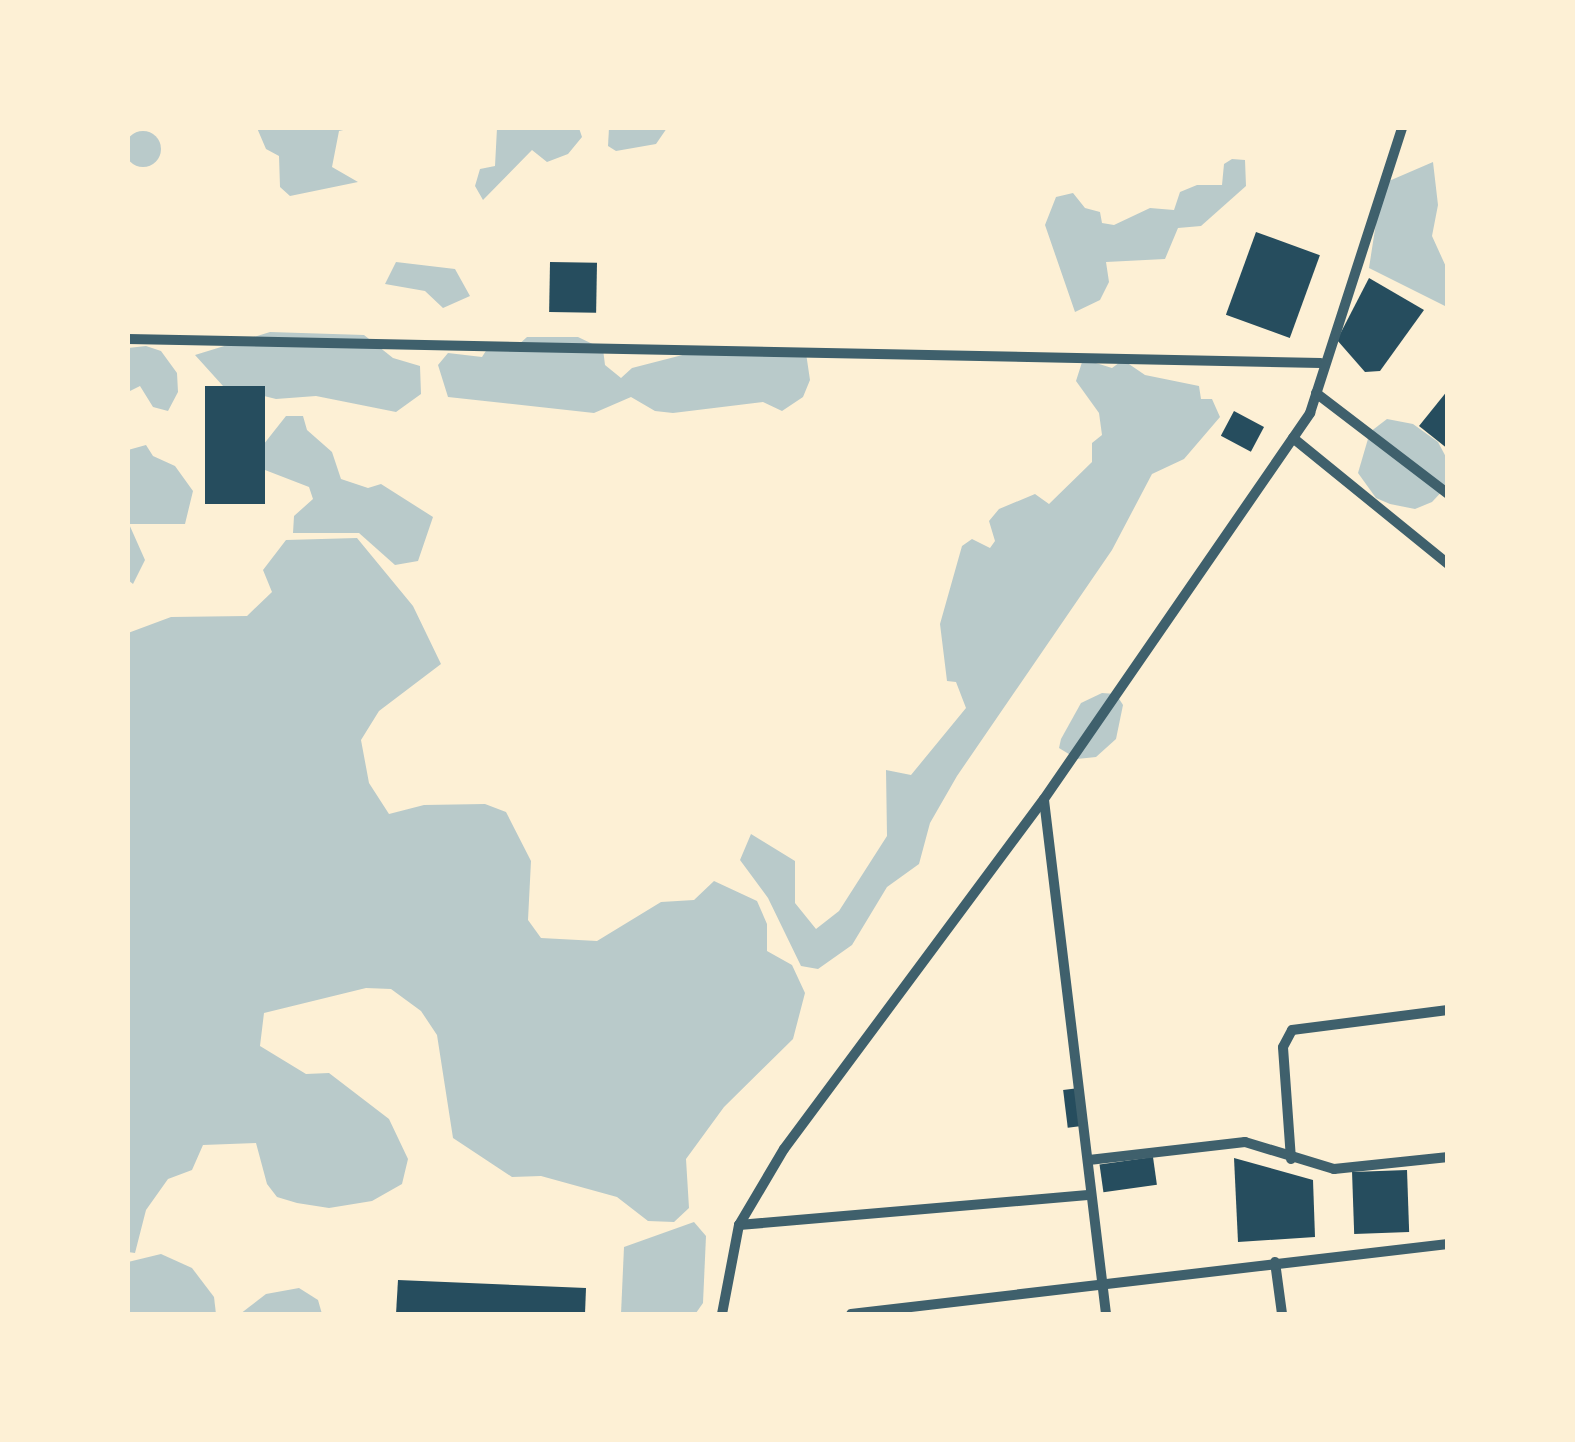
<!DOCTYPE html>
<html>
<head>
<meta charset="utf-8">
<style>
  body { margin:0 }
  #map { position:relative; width:1575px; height:1442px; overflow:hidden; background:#fdf0d5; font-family:Jost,sans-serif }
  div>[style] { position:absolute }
  .green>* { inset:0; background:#b9caca }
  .round { border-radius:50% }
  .building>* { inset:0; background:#264d5e; transform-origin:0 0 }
  .minor>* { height:10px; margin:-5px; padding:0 5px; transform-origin:5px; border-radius:5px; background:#3f606c }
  span { translate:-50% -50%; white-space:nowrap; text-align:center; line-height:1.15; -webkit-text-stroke:10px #fdf0d5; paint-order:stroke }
  .frame { position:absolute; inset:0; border:130px solid #fdf0d5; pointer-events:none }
</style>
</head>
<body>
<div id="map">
  <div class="green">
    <div style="clip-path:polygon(257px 128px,352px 128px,339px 131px,332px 167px,358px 182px,290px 196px,280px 187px,279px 156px,266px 149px)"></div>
    <div style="clip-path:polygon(497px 128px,579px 128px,582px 137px,568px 154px,547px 162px,532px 150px,483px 200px,475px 186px,480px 169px,495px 166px)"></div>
    <div style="clip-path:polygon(667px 128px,656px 144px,616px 151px,608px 146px,609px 128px)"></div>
    <div class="round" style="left:125px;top:131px;width:36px;height:36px"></div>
    <div style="clip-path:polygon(1232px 159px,1245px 160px,1246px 186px,1201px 226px,1178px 228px,1165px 259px,1106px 262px,1109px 282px,1100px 300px,1075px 312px,1045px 225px,1056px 197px,1073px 193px,1085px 208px,1100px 212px,1102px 223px,1114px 225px,1150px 208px,1174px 210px,1180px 192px,1197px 185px,1222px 185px,1224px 164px)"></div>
    <div style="clip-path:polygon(1433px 162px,1438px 205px,1432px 236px,1447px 269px,1447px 307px,1369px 268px,1382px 184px)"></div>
    <div style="clip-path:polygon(396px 262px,455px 269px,470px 296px,443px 308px,425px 291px,385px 284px)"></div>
    <div style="clip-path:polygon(270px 332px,364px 335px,393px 358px,420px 366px,421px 394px,396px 412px,316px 396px,276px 399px,223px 386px,195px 355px)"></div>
    <div style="clip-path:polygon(527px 337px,578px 337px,603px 349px,605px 365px,621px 378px,632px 368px,698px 351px,806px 353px,810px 380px,803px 397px,782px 411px,763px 402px,673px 413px,655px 411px,631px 397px,594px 413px,448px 397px,438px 365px,448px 353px,482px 357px,489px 346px,516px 347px)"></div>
    <div style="clip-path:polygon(146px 346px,161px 351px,177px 373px,178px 392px,168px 411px,153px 407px,140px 386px,128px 392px,128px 348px)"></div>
    <div style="clip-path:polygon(1083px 359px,1112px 368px,1123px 360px,1145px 375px,1199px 386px,1201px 399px,1212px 399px,1220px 417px,1184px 459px,1152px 474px,1112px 550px,957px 776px,930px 823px,919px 864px,887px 887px,852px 945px,818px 969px,801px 966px,768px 898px,740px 860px,751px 834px,795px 861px,795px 903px,816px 929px,839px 911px,887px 836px,886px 770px,911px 775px,966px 708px,956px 682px,947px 681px,940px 624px,962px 546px,972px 539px,990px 548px,995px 541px,989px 521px,999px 509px,1035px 494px,1049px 504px,1092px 462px,1092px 443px,1102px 435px,1099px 413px,1076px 381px)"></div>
    <div style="clip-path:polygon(286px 416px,303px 416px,307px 430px,332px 452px,341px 479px,368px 488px,381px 484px,433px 517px,418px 561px,395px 565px,359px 533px,293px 533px,294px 516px,313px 499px,309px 487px,265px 470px,256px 454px)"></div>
    <div style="clip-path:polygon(1387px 419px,1413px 424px,1438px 442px,1447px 459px,1447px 486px,1432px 502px,1415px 509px,1390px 504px,1376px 498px,1358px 473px,1370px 432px)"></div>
    <div style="clip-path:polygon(146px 445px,153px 456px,175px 466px,193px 491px,185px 524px,129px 524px,145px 560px,133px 584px,128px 580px,128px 450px)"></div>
    <div style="clip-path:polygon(357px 538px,413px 606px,441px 664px,379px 711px,361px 740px,369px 783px,389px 814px,424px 805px,485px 804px,506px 812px,531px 861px,528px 920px,541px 938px,597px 941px,661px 902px,694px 900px,714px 881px,757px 901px,767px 924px,767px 951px,792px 965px,805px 993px,793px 1039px,724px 1107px,686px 1159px,689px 1208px,674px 1222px,648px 1221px,617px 1197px,541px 1176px,512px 1177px,453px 1138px,437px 1035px,421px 1011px,391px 989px,366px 988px,264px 1013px,260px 1046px,306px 1074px,329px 1073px,389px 1119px,408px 1159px,402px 1184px,372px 1201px,329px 1208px,297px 1203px,277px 1197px,267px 1184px,256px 1143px,203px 1145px,192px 1170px,168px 1179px,146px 1210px,135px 1253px,128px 1252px,128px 633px,171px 617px,247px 616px,272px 592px,263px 570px,286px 540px)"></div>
    <div style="clip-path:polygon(1102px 693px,1116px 694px,1123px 705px,1116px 739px,1096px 757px,1077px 759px,1059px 748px,1061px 739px,1081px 703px)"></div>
    <div style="clip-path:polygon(694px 1222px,706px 1236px,703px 1303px,696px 1313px,621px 1314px,624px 1247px)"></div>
    <div style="clip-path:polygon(161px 1254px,192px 1268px,214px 1297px,216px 1314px,128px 1314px,128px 1262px)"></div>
    <div style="clip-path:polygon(299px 1288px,318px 1300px,322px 1314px,240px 1314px,266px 1294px)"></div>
  </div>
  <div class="building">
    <div style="left:1256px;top:232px;width:68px;height:88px;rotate:20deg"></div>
    <div style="left:550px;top:262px;width:47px;height:50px;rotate:1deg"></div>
    <div style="clip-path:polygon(1369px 278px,1424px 310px,1380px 371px,1365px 372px,1337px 340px)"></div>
    <div style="left:205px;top:386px;width:60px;height:118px"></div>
    <div style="clip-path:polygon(1448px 390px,1448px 449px,1419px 426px)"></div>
    <div style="left:1234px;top:411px;width:34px;height:28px;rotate:28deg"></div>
    <div style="left:1079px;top:1088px;width:38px;height:16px;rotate:83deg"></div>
    <div style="left:1153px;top:1157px;width:28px;height:54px;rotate:82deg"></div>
    <div style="clip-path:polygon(1234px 1158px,1313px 1180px,1315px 1237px,1238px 1242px)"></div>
    <div style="left:1407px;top:1170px;width:62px;height:55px;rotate:88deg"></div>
    <div style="clip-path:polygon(398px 1280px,586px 1288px,585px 1314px,396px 1314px)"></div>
  </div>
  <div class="minor">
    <div style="left:128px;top:339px;width:1193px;rotate:1.15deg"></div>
    <div style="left:1316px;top:393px;width:166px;rotate:37.4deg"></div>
    <div style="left:1293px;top:438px;width:200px;rotate:39.1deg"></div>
    <div style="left:1044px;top:800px;width:518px;rotate:83.12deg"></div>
    <div style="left:1291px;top:1159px;width:112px;rotate:-94.1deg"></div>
    <div style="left:1283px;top:1047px;width:19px;rotate:-62deg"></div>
    <div style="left:1292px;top:1030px;width:157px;rotate:-7.3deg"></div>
    <div style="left:1089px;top:1160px;width:157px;rotate:-6.6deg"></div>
    <div style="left:1245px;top:1142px;width:93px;rotate:16.9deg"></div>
    <div style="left:1334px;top:1169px;width:115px;rotate:-6deg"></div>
    <div style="left:739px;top:1225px;width:353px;rotate:-4.9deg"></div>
    <div style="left:1275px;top:1262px;width:52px;rotate:82.3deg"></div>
    <div style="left:722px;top:1314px;width:91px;rotate:-79.2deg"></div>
    <div style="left:739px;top:1225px;width:88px;rotate:-59.4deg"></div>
    <div style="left:784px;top:1149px;width:436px;rotate:-53.4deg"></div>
    <div style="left:1044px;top:799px;width:469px;rotate:-55.4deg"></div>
    <div style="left:1310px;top:413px;width:299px;rotate:-72.1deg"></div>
    <div style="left:851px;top:1314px;width:601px;rotate:-6.69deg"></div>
  </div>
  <div class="frame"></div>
</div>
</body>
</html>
